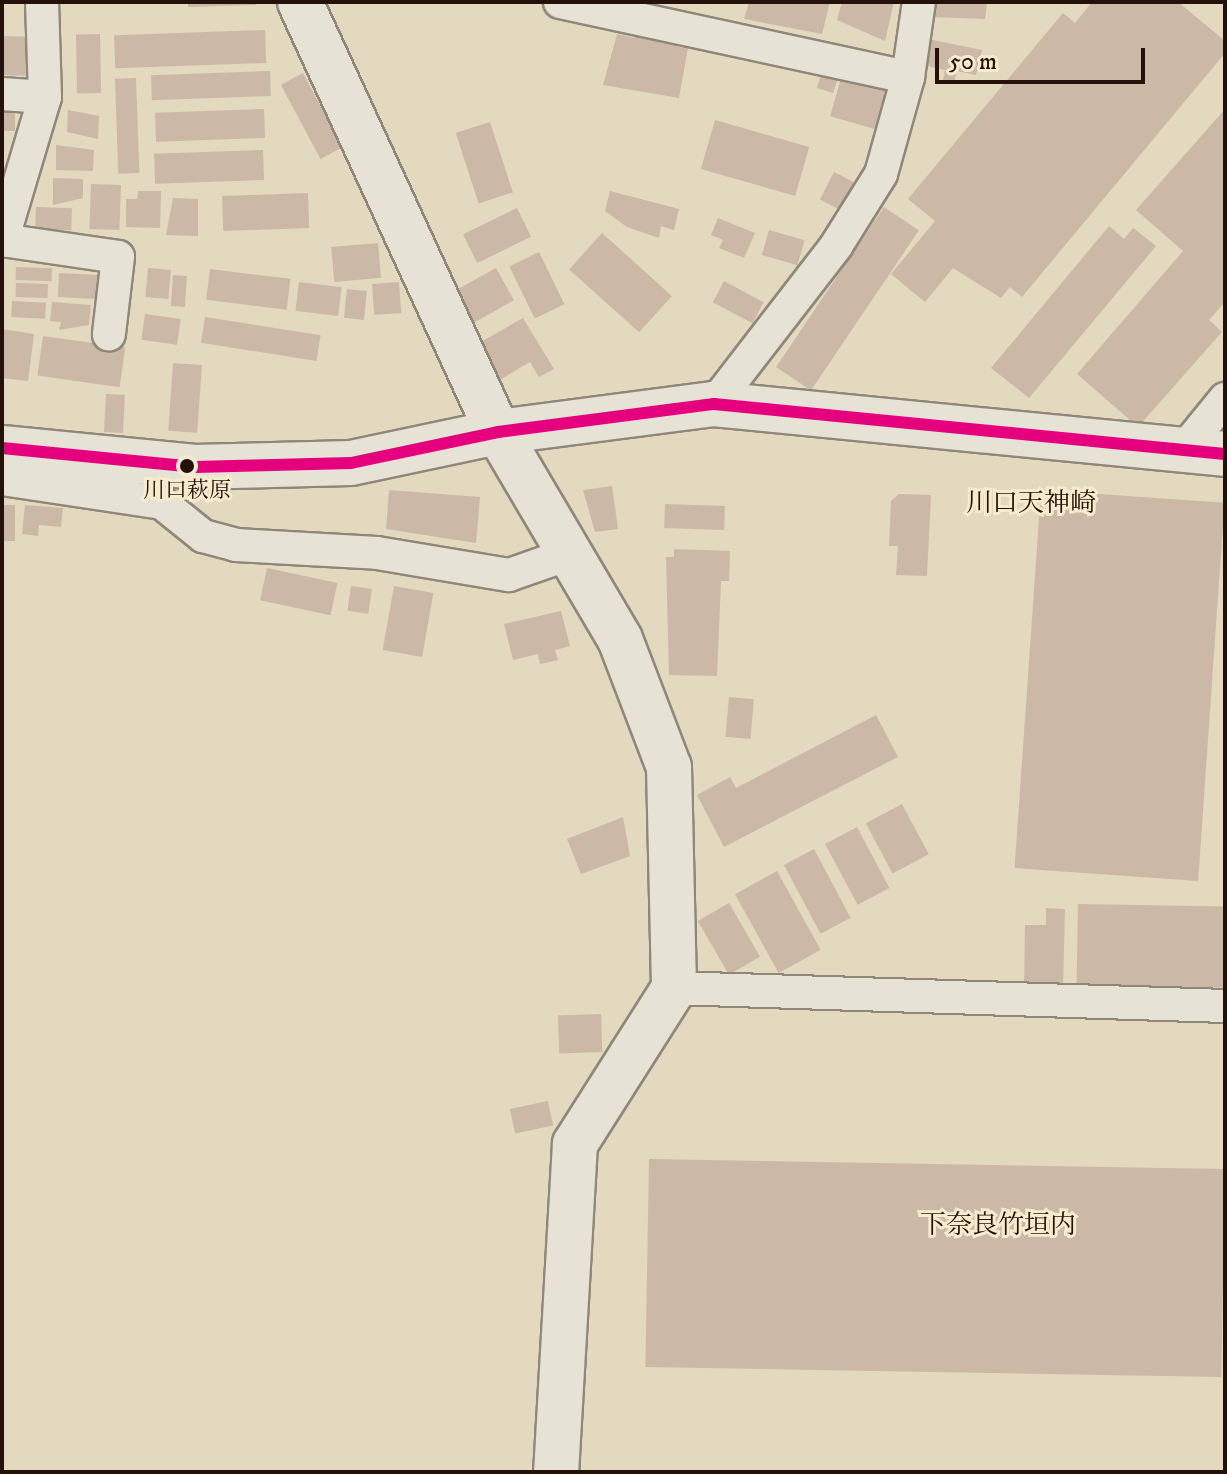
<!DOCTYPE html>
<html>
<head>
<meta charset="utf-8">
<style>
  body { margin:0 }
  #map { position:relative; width:1227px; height:1474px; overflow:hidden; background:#e2d9bf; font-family:"IM FELL DW Pica","Noto Serif JP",serif }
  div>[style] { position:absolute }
  .building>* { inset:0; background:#cbb8a7; transform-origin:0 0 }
  .roads { filter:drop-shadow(2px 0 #8f8879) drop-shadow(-2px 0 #8f8879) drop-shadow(0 2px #8f8879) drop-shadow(0 -2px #8f8879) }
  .street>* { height:32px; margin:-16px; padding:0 16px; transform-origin:16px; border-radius:16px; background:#e7e2d6 }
  .secondary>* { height:44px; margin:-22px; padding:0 22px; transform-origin:22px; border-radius:22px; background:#e7e2d6 }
  .bus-1>* { height:12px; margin:-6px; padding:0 6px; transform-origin:6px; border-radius:6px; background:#e5007d }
  .dots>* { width:22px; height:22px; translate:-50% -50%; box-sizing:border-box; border:4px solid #f6ebcc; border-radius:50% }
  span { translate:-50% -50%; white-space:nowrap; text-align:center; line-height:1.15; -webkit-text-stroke:6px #f6ebcc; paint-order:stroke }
  .bus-label { font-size:22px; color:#23110a }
  .neighbourhood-label { font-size:26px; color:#23110a }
  .frame { position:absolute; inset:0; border:4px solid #23110a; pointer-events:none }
  .scale { position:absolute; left:935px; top:48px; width:210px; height:36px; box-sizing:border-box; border:4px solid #23110a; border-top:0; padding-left:10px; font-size:24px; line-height:28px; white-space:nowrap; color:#23110a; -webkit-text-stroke:6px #f6ebcc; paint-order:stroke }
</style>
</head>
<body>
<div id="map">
  <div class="building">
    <div style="clip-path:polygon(188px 2px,256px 2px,256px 5px,188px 7px)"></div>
    <div style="clip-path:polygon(749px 2px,830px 2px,822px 34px,744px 19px)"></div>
    <div style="clip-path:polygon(842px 2px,894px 2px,885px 41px,837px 20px)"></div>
    <div style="clip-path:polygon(932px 2px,987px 2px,985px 19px,931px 17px)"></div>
    <div style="clip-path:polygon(1092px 2px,1178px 2px,1225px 41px,1225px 53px,1022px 297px,1010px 287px,1001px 298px,953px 268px,925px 302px,891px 274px,935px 221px,908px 199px,1063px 13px,1075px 23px)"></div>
    <div style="left:265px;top:30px;width:33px;height:151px;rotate:88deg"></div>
    <div style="clip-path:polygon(636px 32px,679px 39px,677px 47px,688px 48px,679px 98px,603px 85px,617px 34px,635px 38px)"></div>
    <div style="left:100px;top:34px;width:59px;height:24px;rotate:89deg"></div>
    <div style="left:2px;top:36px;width:25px;height:39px;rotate:2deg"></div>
    <div style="clip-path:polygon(923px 38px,982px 50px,976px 75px,957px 71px,954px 82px,943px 80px,945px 70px,918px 64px)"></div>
    <div style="left:823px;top:68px;width:17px;height:21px;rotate:17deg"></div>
    <div style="left:270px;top:71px;width:25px;height:119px;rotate:88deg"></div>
    <div style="left:303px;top:73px;width:84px;height:25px;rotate:62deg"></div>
    <div style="left:842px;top:75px;width:50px;height:43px;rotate:16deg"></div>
    <div style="left:136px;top:78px;width:95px;height:21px;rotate:88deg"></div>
    <div style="left:264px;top:109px;width:29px;height:109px;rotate:88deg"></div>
    <div style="clip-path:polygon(1225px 109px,1225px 302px,1209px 320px,1222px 332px,1138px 427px,1077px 374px,1183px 251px,1136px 210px)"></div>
    <div style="clip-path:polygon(68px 110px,99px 116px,98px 139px,67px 132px)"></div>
    <div style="left:2px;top:111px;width:13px;height:20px"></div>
    <div style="left:715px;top:120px;width:98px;height:51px;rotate:16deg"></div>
    <div style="left:490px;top:122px;width:74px;height:36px;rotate:72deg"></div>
    <div style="clip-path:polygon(56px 145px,94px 150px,93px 171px,56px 170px)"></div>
    <div style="left:263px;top:150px;width:30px;height:109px;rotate:88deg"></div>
    <div style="left:834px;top:172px;width:25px;height:31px;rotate:27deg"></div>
    <div style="clip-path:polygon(53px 178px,83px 179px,83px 198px,53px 205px)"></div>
    <div style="left:91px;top:184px;width:30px;height:45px;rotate:2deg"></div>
    <div style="clip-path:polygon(138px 191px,161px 191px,160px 228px,126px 227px,126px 199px,137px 199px)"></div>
    <div style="clip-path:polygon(610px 191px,679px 209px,674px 230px,661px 226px,659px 238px,627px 227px,605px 211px)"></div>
    <div style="left:308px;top:193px;width:35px;height:86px;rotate:88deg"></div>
    <div style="clip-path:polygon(173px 198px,198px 199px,198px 236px,166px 235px)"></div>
    <div style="left:36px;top:207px;width:36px;height:22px;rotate:2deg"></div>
    <div style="left:884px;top:207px;width:42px;height:193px;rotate:34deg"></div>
    <div style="left:517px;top:208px;width:32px;height:60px;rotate:64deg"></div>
    <div style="clip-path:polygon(718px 218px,755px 233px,744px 258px,719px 248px,723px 240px,711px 235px)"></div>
    <div style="clip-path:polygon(1109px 226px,1124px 239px,1133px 228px,1156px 246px,1029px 398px,991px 368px)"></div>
    <div style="left:769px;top:230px;width:37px;height:26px;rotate:16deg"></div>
    <div style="left:602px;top:233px;width:94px;height:49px;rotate:42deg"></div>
    <div style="left:378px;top:243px;width:35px;height:47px;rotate:85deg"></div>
    <div style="left:539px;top:252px;width:58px;height:33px;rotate:64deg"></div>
    <div style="left:16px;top:267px;width:36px;height:13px;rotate:2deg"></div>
    <div style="left:148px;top:268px;width:23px;height:29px;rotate:5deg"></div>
    <div style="left:496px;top:268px;width:37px;height:45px;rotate:61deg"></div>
    <div style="left:210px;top:269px;width:81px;height:31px;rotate:7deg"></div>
    <div style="left:59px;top:273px;width:39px;height:24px;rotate:3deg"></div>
    <div style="left:173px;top:275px;width:14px;height:31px;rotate:4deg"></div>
    <div style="left:724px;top:281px;width:45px;height:24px;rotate:28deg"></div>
    <div style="left:299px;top:282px;width:43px;height:29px;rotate:7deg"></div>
    <div style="left:399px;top:282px;width:31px;height:27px;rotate:86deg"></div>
    <div style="left:16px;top:283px;width:32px;height:14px;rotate:2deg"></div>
    <div style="left:347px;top:289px;width:20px;height:29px;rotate:6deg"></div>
    <div style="left:12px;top:301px;width:34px;height:16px;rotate:3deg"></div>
    <div style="clip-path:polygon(52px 302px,91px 305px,89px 325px,59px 330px,61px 322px,50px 321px)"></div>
    <div style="left:145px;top:314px;width:36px;height:26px;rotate:8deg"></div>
    <div style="left:205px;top:317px;width:117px;height:26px;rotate:9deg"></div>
    <div style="clip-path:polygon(523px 318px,554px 369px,539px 377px,530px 362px,493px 384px,472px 347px)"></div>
    <div style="clip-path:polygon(2px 329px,34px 334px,28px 381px,2px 378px)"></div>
    <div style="left:43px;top:336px;width:83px;height:40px;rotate:8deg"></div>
    <div style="left:173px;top:363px;width:29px;height:68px;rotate:4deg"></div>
    <div style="left:106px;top:394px;width:19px;height:38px;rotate:3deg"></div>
    <div style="clip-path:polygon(612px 486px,618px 529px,595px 532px,583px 490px)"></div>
    <div style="clip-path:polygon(389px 490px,480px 497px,476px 543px,386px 529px)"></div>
    <div style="left:1041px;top:490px;width:184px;height:379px;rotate:4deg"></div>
    <div style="clip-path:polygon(899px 494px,931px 495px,927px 576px,896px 575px,898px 546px,889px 546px,891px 501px)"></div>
    <div style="left:665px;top:504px;width:60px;height:24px;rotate:2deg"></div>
    <div style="left:2px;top:505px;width:13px;height:36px"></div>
    <div style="clip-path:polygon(25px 505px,63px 508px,61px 527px,39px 525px,38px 536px,22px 534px)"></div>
    <div style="clip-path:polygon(674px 549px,730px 551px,729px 581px,721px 581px,717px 676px,669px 675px,666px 557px,674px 557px)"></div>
    <div style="left:267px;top:568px;width:72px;height:33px;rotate:12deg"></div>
    <div style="left:351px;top:586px;width:21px;height:25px;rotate:8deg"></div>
    <div style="left:394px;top:586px;width:40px;height:65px;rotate:10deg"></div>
    <div style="clip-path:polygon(561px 611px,570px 646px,555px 650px,558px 660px,540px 664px,538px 654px,513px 660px,504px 624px)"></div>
    <div style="left:729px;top:697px;width:25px;height:40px;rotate:5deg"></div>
    <div style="clip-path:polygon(876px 715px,898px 757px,724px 847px,697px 795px,730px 777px,736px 788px)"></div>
    <div style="left:902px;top:804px;width:57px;height:41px;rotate:62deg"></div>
    <div style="clip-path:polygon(623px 817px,630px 856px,581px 874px,567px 839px)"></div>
    <div style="left:857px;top:827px;width:69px;height:36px;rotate:62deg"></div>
    <div style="left:814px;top:849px;width:78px;height:34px;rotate:62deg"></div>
    <div style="left:777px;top:871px;width:90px;height:48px;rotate:61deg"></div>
    <div style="left:729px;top:903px;width:62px;height:36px;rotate:60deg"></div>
    <div style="left:1078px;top:904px;width:147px;height:81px;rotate:1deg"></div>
    <div style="clip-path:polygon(1046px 908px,1065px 909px,1063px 988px,1024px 987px,1025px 925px,1046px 925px)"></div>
    <div style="left:601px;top:1014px;width:38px;height:43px;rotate:88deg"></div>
    <div style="left:548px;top:1101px;width:25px;height:39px;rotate:78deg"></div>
    <div style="left:649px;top:1159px;width:576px;height:208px;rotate:1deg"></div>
  </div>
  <div class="roads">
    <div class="street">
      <div style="left:560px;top:2px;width:356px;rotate:12.2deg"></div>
      <div style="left:2px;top:94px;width:43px;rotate:4deg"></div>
      <div style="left:45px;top:97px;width:95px;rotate:-91.8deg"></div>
      <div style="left:2px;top:240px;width:117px;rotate:8.3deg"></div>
      <div style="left:118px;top:257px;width:78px;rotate:96.7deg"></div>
      <div style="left:2px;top:241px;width:150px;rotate:-73.4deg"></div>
      <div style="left:714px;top:404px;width:200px;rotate:-52.3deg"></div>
      <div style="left:836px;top:246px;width:85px;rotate:-58deg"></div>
      <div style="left:881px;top:174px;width:101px;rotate:-74.4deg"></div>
      <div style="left:908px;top:77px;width:76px;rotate:-81.7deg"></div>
      <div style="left:1181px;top:453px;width:70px;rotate:-50.8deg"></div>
      <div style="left:2px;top:479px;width:162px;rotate:8.5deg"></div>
      <div style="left:162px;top:503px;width:53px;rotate:38.8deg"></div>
      <div style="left:203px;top:536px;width:34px;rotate:15deg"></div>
      <div style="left:236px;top:545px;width:141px;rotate:3.2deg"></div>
      <div style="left:377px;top:553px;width:134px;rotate:9.5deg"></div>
      <div style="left:509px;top:575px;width:67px;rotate:-19.2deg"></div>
      <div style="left:674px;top:988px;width:551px;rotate:1.87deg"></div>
    </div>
    <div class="secondary">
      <div style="left:300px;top:2px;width:473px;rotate:65.3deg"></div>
      <div style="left:498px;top:432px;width:240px;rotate:59.5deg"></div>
      <div style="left:620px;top:639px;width:137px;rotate:69.1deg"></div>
      <div style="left:669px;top:767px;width:221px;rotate:88.7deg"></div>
      <div style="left:674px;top:988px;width:185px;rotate:122.4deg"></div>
      <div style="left:575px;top:1144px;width:329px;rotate:93.3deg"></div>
      <div style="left:2px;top:448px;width:194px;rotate:5.6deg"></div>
      <div style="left:195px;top:467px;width:156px;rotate:-1.5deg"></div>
      <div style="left:351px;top:463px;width:150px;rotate:-11.9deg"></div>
      <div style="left:498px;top:432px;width:218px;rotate:-7.4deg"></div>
      <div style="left:714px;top:404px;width:513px;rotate:5.59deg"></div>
    </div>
  </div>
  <div class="bus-1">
    <div style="left:2px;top:448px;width:194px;rotate:5.6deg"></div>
    <div style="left:195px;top:467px;width:156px;rotate:-1.5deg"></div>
    <div style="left:351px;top:463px;width:150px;rotate:-11.9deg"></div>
    <div style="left:498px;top:432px;width:218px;rotate:-7.4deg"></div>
    <div style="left:714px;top:404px;width:513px;rotate:5.59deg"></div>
  </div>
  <div class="dots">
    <div style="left:187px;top:466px;background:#23110a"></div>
  </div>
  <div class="bus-label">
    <span style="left:187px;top:491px">川口萩原</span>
  </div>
  <div class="neighbourhood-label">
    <span style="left:1031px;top:504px">川口天神崎</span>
    <span style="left:998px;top:1226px">下奈良竹垣内</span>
  </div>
  <div class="frame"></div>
  <div class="scale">50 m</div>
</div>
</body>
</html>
